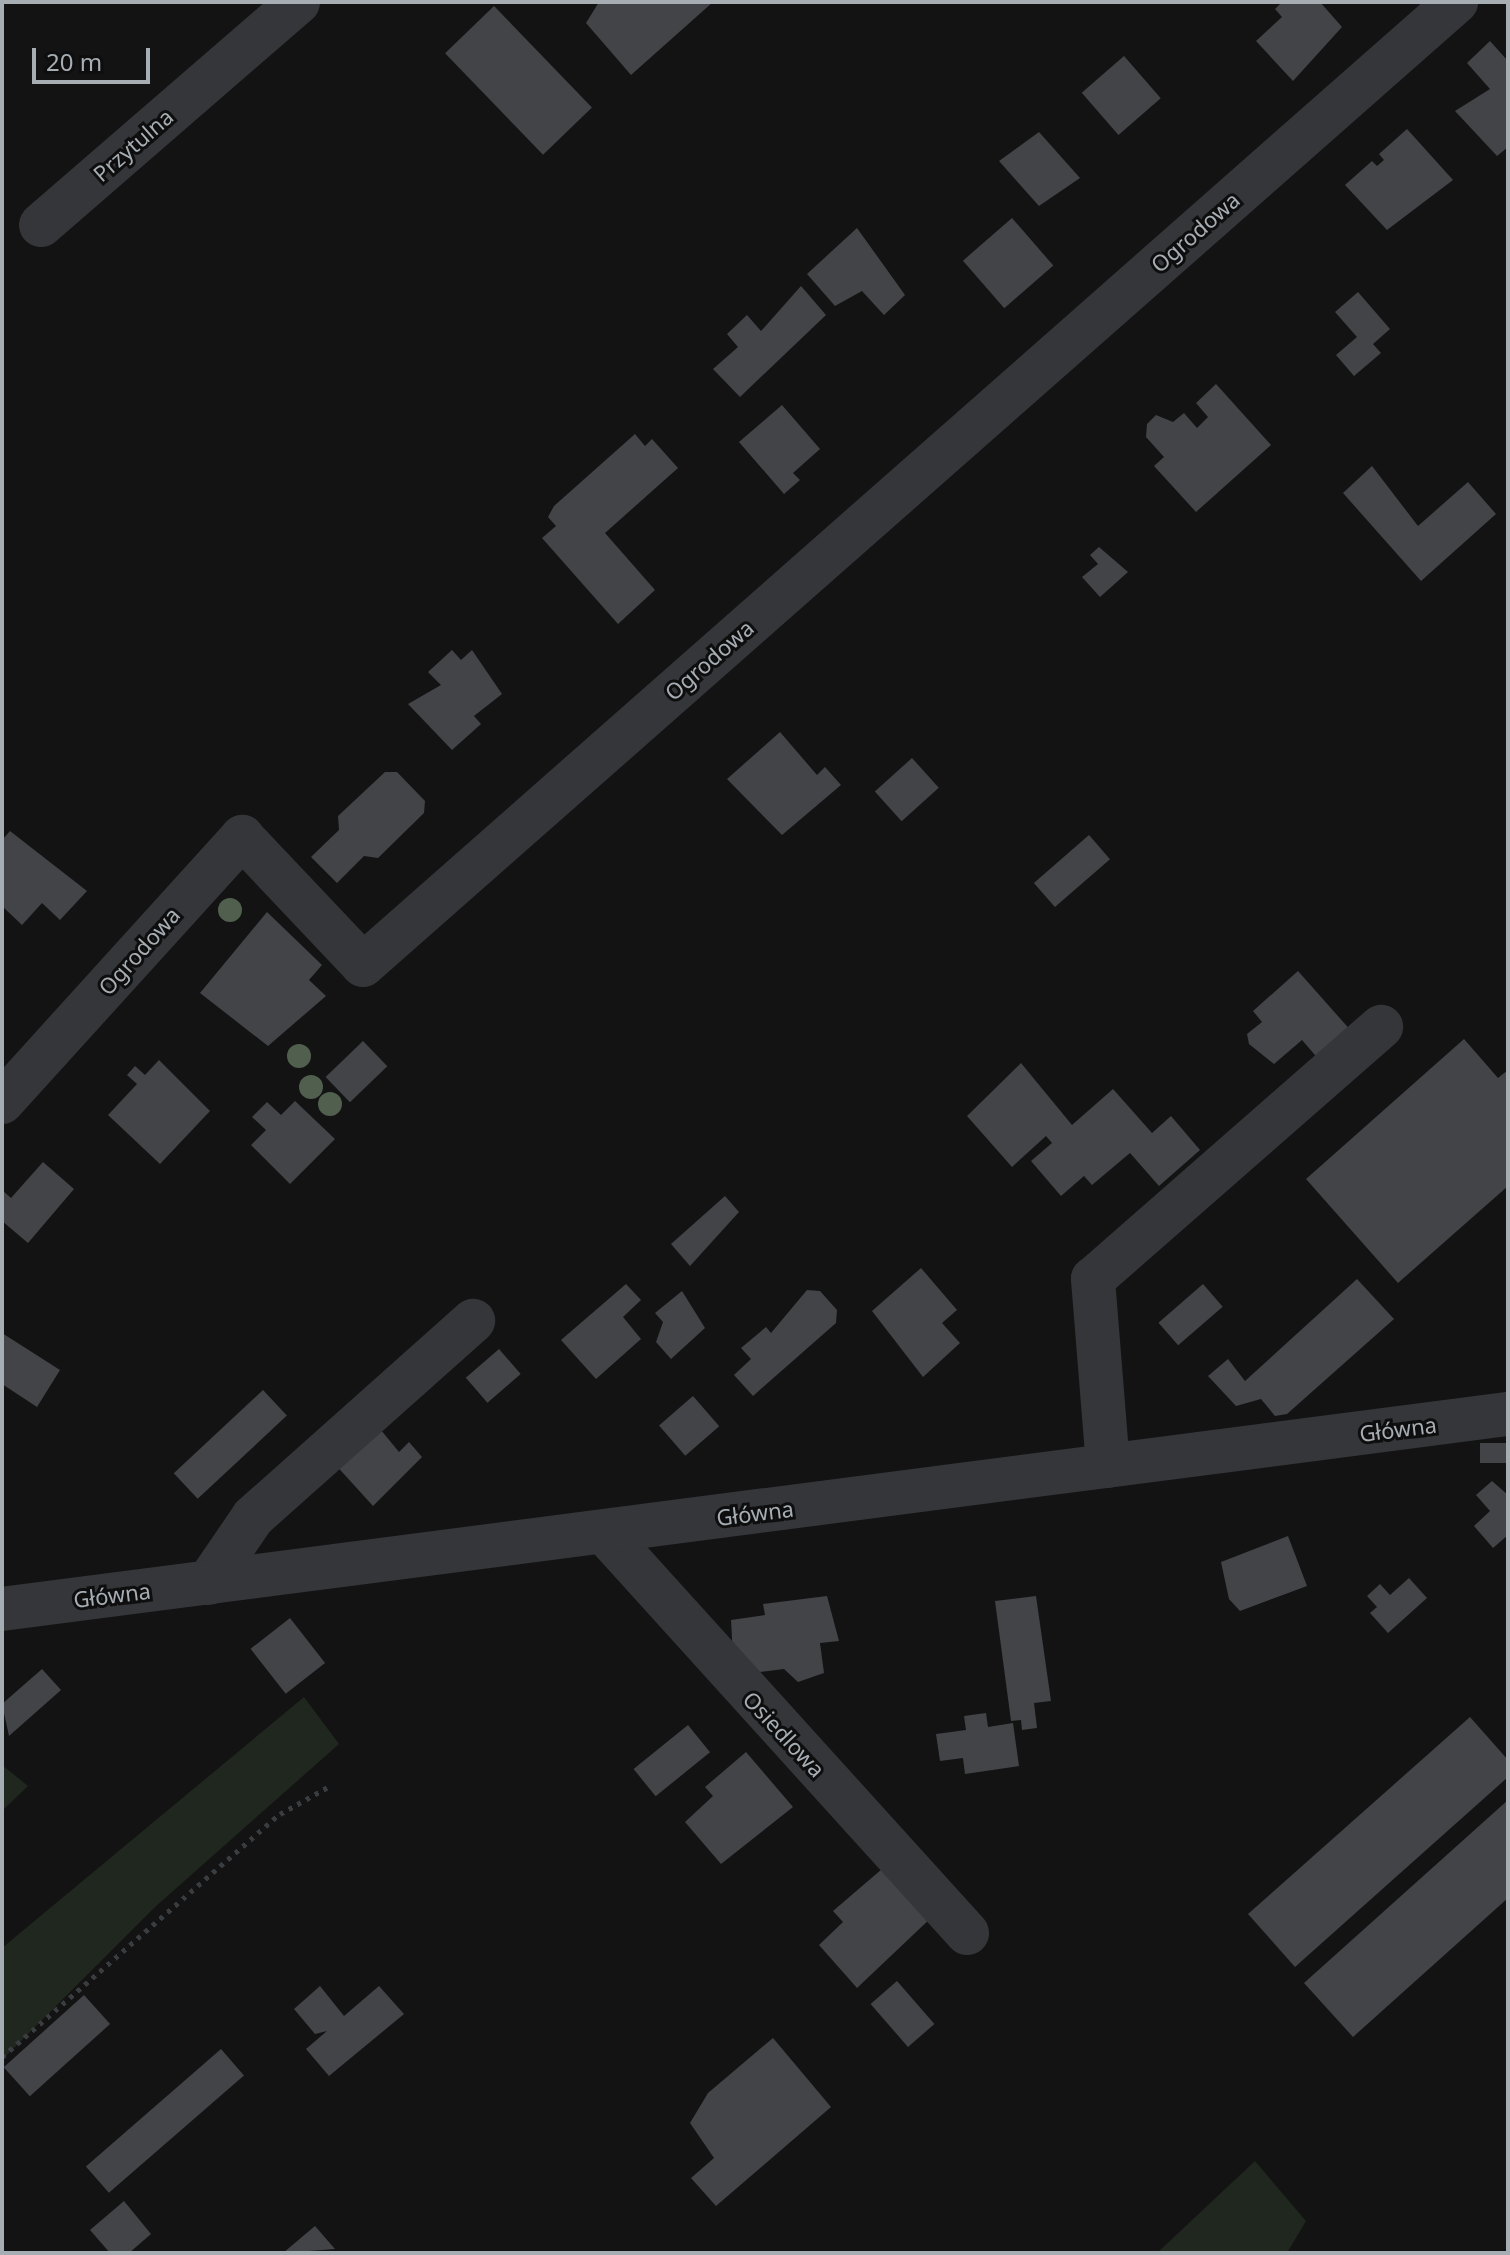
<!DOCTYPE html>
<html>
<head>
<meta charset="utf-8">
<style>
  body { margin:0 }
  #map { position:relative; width:1510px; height:2255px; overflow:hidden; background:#131314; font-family:"Noto Sans",sans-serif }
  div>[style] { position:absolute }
  .green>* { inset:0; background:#20271f }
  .building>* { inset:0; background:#424447; transform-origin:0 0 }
  .path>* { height:5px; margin-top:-2.5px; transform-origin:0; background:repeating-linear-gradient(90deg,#3a3d40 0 4px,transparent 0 10px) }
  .minor>* { height:44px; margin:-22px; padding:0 22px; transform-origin:22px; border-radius:22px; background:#343639 }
  .trees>* { width:24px; height:24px; margin:-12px; border-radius:50%; background:#515f4e }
  span { translate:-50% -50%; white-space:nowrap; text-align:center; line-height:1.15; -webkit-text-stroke:6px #0e0e0f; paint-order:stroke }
  .street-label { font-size:22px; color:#a6adb3 }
  .frame { position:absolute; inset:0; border:4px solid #a6adb3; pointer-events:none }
  .scale { position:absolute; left:32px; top:48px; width:118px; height:36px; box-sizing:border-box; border:4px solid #a6adb3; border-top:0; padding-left:10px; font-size:24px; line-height:28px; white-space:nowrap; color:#a6adb3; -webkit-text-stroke:6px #0e0e0f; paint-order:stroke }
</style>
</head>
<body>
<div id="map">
  <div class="green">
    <div style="clip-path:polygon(304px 1697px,339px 1744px,155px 1907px,2px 2060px,2px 1948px)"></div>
    <div style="clip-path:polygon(2px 1765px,28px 1786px,2px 1811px)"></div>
    <div style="clip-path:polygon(1255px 2161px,1306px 2221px,1287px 2253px,1157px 2253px)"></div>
  </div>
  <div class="building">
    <div style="clip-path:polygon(599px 2px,713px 2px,631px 75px,586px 23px)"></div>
    <div style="clip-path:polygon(1282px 2px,1320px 2px,1342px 27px,1293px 81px,1256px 41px,1282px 17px,1275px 9px)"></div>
    <div style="left:494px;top:6px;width:141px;height:68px;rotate:46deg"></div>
    <div style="clip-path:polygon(1490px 41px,1508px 61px,1508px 147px,1497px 156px,1455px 111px,1490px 89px,1467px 63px)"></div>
    <div style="left:1124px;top:56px;width:56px;height:56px;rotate:49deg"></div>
    <div style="clip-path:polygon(1407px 129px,1453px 180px,1387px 230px,1345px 185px,1372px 161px,1377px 166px,1384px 160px,1379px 154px)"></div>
    <div style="clip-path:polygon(1039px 132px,1080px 178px,1039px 206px,999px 161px)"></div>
    <div style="left:1012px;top:218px;width:63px;height:65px;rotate:49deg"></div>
    <div style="clip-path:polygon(857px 228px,905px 295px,884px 315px,862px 291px,835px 306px,807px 274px)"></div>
    <div style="clip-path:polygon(801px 286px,826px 315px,740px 397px,713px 369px,738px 347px,727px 334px,747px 315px,761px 331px)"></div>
    <div style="clip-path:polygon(1358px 292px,1390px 329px,1373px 344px,1381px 353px,1354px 376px,1336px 355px,1357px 337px,1335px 312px)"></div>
    <div style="clip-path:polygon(1216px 384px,1271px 445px,1196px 512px,1154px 466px,1164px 457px,1146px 437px,1147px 424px,1156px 415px,1173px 422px,1184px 413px,1197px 428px,1208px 417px,1196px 403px)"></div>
    <div style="clip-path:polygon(782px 405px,820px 449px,793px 473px,800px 480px,784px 494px,739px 442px)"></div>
    <div style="clip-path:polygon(635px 434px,645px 446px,652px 439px,678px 468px,605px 533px,655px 590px,618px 624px,542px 538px,556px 526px,548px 517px,554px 506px)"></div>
    <div style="clip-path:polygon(1372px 466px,1418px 526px,1468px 482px,1496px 514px,1421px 581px,1343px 493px)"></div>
    <div style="clip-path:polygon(1099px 547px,1128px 572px,1100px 597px,1082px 577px,1098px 564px,1090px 555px)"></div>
    <div style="clip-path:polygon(452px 650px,461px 660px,472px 650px,502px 694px,474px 716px,481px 724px,452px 750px,408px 704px,441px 685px,428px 672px)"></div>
    <div style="clip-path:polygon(780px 732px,817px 775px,825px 767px,841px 785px,782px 835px,727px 779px)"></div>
    <div style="left:912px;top:758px;width:40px;height:50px;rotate:48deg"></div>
    <div style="clip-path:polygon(385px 772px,397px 772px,425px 801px,424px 813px,378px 858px,364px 856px,337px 883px,311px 857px,339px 830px,338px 816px)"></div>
    <div style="clip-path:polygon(10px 831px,87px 891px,60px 920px,42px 903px,22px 925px,2px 906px,2px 840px)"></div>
    <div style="left:1089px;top:835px;width:32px;height:73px;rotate:49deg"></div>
    <div style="clip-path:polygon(267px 912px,322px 965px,309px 980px,326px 996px,268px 1046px,200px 993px)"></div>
    <div style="clip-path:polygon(1298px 971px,1353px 1033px,1321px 1062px,1302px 1040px,1274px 1064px,1249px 1044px,1247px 1034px,1262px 1022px,1253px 1011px)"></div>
    <div style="clip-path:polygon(1464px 1039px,1498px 1078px,1508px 1070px,1508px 1186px,1398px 1283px,1306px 1179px)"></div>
    <div style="left:363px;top:1041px;width:35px;height:52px;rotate:46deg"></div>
    <div style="clip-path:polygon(159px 1060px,210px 1111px,160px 1164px,108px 1115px,137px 1084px,127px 1075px,135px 1066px,145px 1075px)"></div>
    <div style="clip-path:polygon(1021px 1063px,1072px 1125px,1113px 1089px,1152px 1133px,1171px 1116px,1200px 1150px,1159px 1186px,1130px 1153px,1092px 1185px,1084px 1176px,1061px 1196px,1031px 1161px,1052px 1143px,1046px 1136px,1012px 1167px,967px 1116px)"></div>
    <div style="clip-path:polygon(295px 1101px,335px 1139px,290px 1184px,251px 1145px,266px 1130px,252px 1117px,267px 1102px,281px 1115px)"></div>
    <div style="clip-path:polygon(43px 1162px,74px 1189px,28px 1243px,2px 1221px,2px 1190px,11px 1198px)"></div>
    <div style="clip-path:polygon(725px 1196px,739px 1212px,690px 1266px,671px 1244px)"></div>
    <div style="clip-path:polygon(921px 1268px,957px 1310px,942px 1323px,960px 1343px,923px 1377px,872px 1311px)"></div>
    <div style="clip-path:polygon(1357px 1279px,1394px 1319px,1287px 1414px,1275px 1416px,1261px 1399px,1236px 1406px,1208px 1376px,1228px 1359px,1245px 1381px)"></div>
    <div style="clip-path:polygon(626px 1284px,641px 1300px,623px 1317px,641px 1339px,596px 1379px,561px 1340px)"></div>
    <div style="left:1203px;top:1284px;width:30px;height:59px;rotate:49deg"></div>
    <div style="clip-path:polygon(807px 1290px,820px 1291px,837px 1310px,836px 1323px,753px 1396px,734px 1375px,751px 1359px,741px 1348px,766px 1327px,771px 1333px)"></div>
    <div style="clip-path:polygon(682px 1291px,705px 1328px,671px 1359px,656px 1342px,663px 1322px,655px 1313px)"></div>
    <div style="clip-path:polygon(2px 1333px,60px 1370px,37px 1407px,2px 1384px)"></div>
    <div style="left:499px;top:1349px;width:33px;height:44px;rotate:49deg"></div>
    <div style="left:263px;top:1390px;width:35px;height:122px;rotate:47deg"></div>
    <div style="left:693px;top:1396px;width:40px;height:45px;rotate:49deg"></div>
    <div style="clip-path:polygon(376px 1424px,399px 1452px,409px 1442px,422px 1457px,373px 1506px,333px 1462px)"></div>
    <div style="left:1508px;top:1443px;width:20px;height:28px;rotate:90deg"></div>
    <div style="clip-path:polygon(1492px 1481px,1508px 1495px,1508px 1535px,1493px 1548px,1474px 1526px,1490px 1511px,1476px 1495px)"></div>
    <div style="clip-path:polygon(1288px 1536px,1307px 1586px,1240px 1611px,1229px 1599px,1221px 1562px)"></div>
    <div style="clip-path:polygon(1409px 1578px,1427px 1598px,1388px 1633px,1370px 1613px,1377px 1607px,1367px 1596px,1380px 1584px,1390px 1595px)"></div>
    <div style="clip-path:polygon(827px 1596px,839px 1641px,820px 1643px,824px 1673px,798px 1682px,784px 1669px,734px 1675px,731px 1620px,765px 1615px,763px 1604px)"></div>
    <div style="clip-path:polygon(1036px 1596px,1051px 1701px,1034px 1703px,1037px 1728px,1022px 1730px,1021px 1720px,1011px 1721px,995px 1601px)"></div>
    <div style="left:290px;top:1618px;width:57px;height:50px;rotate:52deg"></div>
    <div style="clip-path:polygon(42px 1669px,61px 1690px,9px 1736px,2px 1704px)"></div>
    <div style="clip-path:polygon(986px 1713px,988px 1727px,1013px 1723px,1019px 1766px,965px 1774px,963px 1758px,940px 1761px,936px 1734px,966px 1730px,964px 1716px)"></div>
    <div style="clip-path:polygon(1470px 1717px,1508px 1760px,1508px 1777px,1295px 1967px,1248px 1914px)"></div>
    <div style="left:688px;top:1725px;width:35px;height:70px;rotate:51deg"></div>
    <div style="clip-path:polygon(746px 1752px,793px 1807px,721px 1864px,685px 1822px,713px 1796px,705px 1787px)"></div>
    <div style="clip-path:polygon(1508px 1800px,1508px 1898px,1353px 2037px,1304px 1983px)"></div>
    <div style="clip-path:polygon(889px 1863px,933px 1916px,857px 1988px,819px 1945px,843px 1922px,833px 1911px)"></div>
    <div style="left:897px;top:1981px;width:57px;height:35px;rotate:49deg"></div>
    <div style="clip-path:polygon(320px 1986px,344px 2016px,379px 1986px,404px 2014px,329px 2076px,306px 2049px,327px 2031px,315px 2034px,294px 2009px)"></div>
    <div style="left:84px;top:1995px;width:39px;height:108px;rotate:48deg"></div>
    <div style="clip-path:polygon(773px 2038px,831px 2107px,716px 2206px,691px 2178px,714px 2158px,690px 2123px,708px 2093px)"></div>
    <div style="left:221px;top:2049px;width:35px;height:179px;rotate:49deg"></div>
    <div style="clip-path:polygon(124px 2201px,151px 2234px,129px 2253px,110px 2253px,90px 2230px)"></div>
    <div style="clip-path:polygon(315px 2226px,335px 2249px,283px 2253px)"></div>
  </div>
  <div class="path">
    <div style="left:2px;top:2057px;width:369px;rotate:-41.2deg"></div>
    <div style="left:280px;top:1814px;width:55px;rotate:-29.4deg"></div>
  </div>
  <div class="minor">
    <div style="left:41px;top:225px;width:340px;rotate:-40.9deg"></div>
    <div style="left:2px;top:1102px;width:358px;rotate:-47.8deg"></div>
    <div style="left:242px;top:837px;width:176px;rotate:46.6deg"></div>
    <div style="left:363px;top:965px;width:1457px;rotate:-41.38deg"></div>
    <div style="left:1108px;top:1466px;width:188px;rotate:-94.6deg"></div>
    <div style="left:1093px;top:1279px;width:383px;rotate:-41.2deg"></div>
    <div style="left:604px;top:1532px;width:541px;rotate:47.85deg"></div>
    <div style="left:208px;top:1583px;width:80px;rotate:-55.7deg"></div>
    <div style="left:253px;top:1517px;width:295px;rotate:-41.7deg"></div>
    <div style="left:2px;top:1609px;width:1519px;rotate:-7.38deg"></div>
  </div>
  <div class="trees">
    <div style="left:230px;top:910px"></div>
    <div style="left:299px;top:1056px"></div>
    <div style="left:311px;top:1087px"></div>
    <div style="left:330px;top:1104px"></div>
  </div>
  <div class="street-label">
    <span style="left:133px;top:145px;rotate:-41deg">Przytulna</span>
    <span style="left:1195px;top:232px;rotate:-41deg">Ogrodowa</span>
    <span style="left:709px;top:660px;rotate:-41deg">Ogrodowa</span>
    <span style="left:139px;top:951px;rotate:-48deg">Ogrodowa</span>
    <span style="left:1398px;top:1429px;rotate:-7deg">Główna</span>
    <span style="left:755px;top:1513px;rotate:-7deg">Główna</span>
    <span style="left:112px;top:1595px;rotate:-7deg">Główna</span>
    <span style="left:784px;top:1734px;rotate:47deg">Osiedlowa</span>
  </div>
  <div class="frame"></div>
  <div class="scale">20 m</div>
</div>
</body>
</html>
